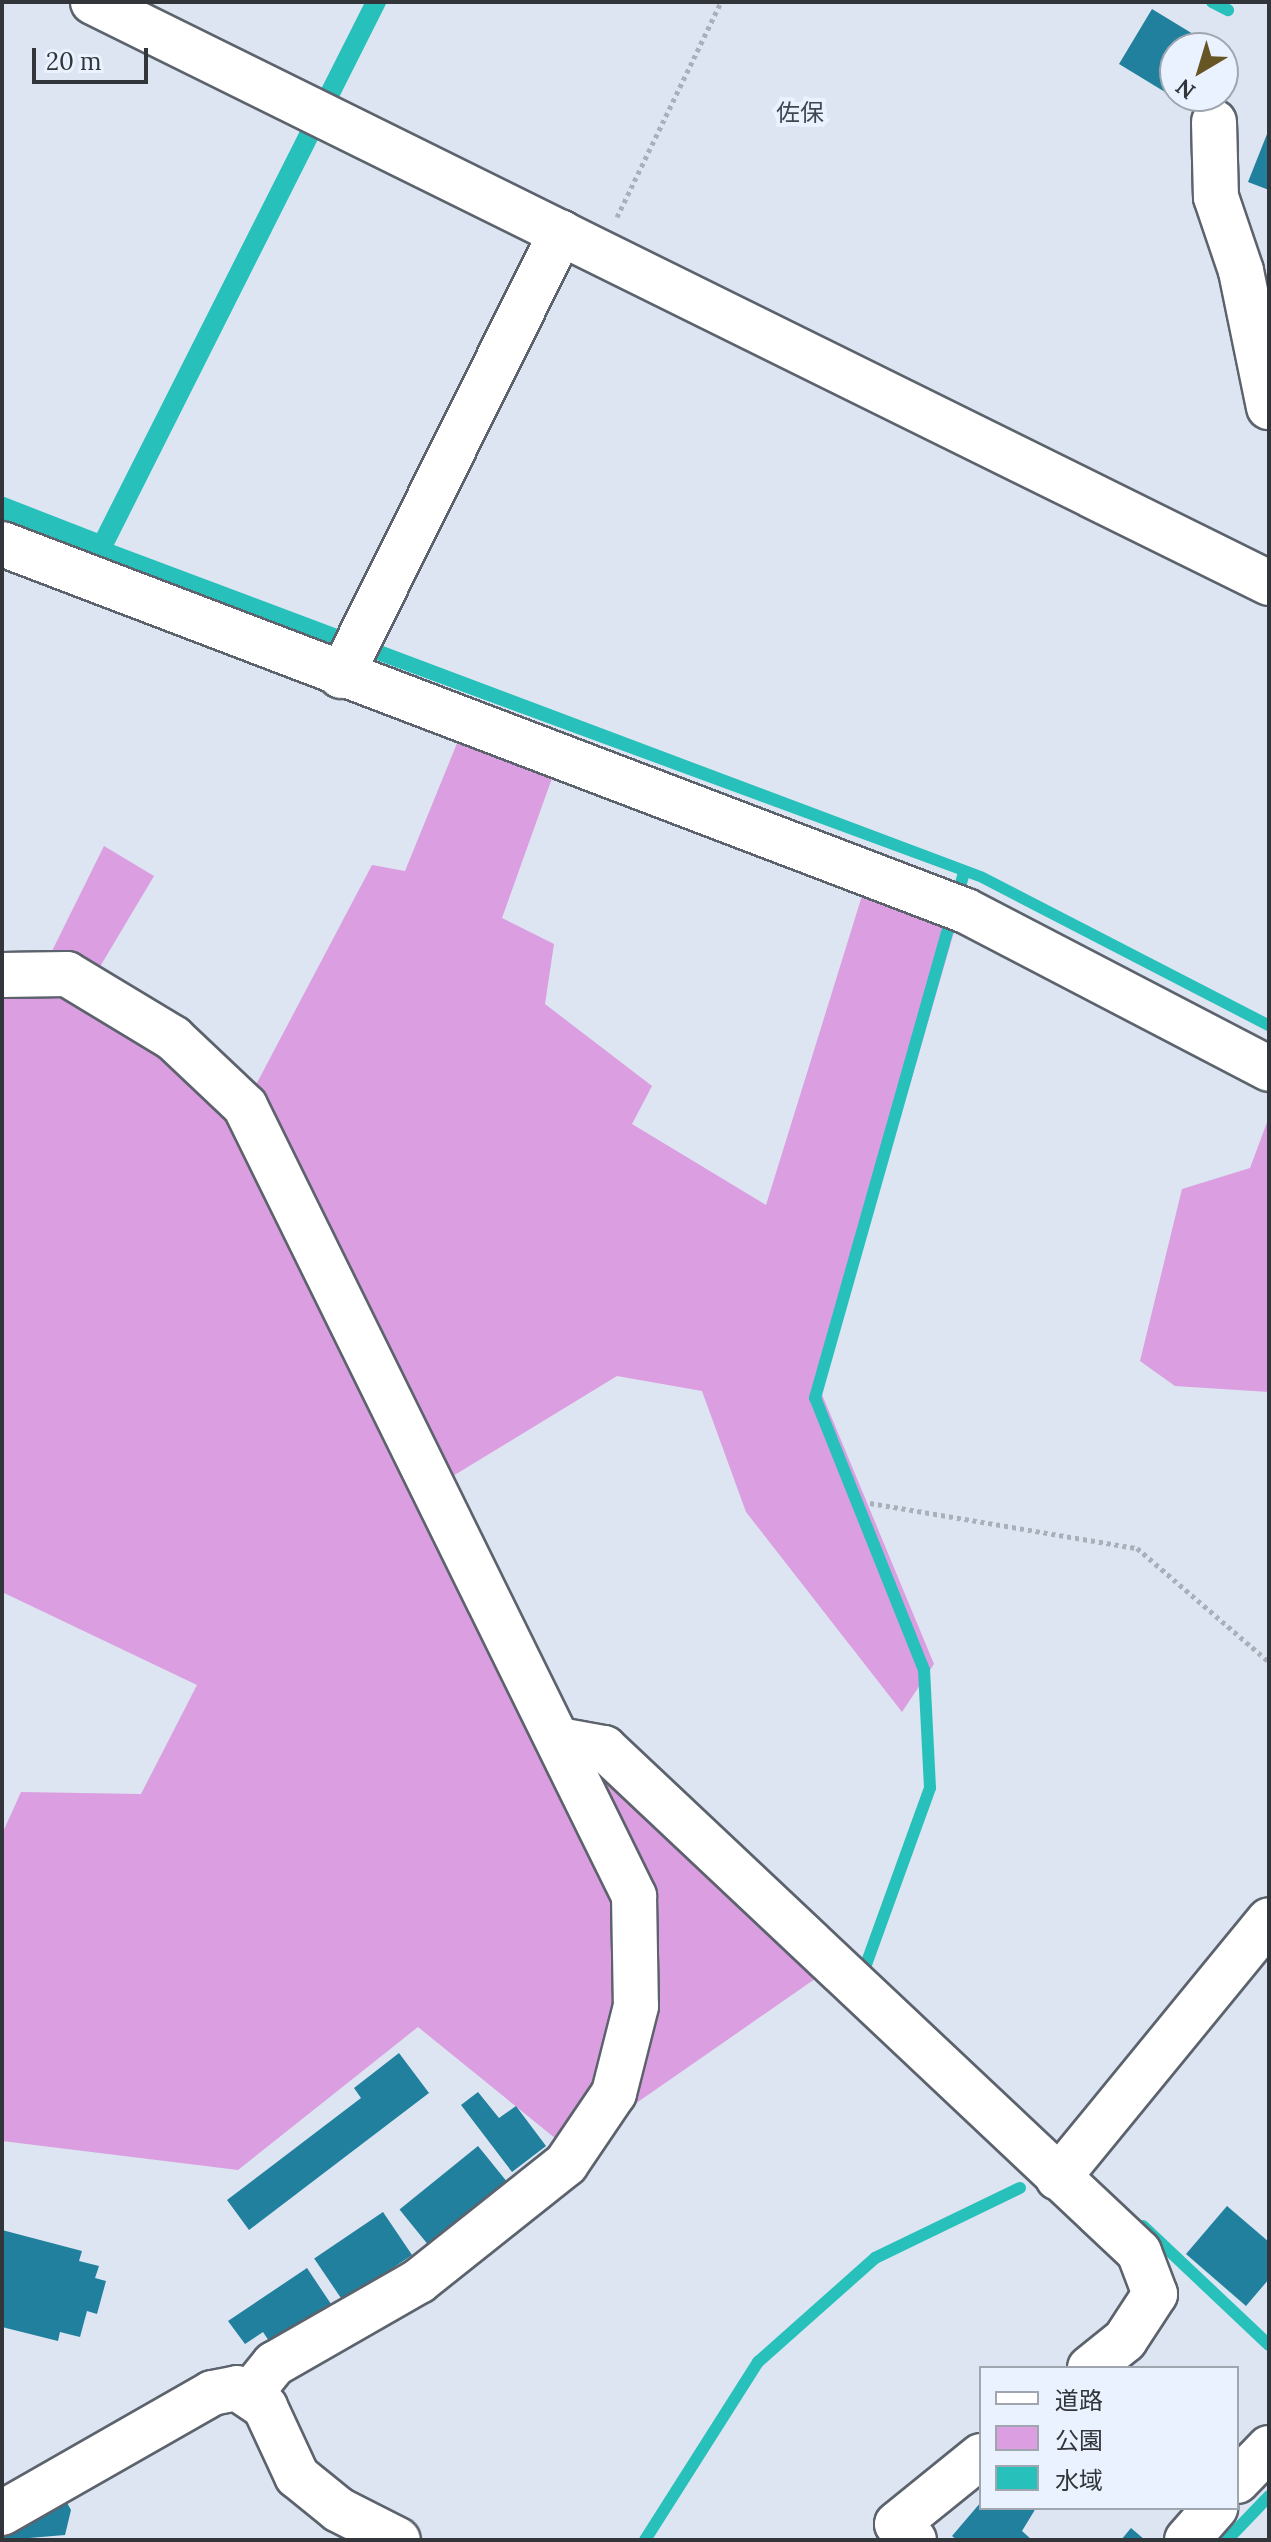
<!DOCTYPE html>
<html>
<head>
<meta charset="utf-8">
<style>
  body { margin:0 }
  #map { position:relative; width:1271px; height:2542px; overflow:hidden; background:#dce5f1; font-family:Lora,"Noto Sans JP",serif }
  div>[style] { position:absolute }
  .green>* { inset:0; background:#db9ee0 }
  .water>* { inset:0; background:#28c0ba }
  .stream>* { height:12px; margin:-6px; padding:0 6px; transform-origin:6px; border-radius:6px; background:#28c0ba }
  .building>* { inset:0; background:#20809e; transform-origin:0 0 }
  .path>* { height:5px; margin-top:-2.5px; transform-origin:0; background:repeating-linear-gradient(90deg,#a9b0ba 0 4px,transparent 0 8px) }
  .roads { filter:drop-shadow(2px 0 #5c636d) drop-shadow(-2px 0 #5c636d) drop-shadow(0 2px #5c636d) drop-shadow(0 -2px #5c636d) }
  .minor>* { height:44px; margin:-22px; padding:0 22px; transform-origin:22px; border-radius:22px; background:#fff }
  span { translate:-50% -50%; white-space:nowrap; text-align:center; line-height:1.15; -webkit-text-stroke:8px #e9f2fe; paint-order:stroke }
  .neighbourhood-label { font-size:24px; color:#3f4650 }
  .frame { position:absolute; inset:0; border:4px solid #323539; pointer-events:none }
  .legend { position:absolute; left:979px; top:2366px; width:260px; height:144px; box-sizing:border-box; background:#e9f2fe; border:2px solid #a0a6af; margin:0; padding:10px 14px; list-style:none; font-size:24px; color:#323539 }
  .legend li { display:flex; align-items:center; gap:16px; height:40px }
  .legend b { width:40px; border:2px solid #a0a6af }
  .north { position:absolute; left:1159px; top:32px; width:80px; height:80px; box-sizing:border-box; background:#e9f2fe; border:2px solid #a0a6af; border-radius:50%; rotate:218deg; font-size:22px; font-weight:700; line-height:32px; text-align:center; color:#323539 }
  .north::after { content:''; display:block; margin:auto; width:28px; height:36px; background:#675523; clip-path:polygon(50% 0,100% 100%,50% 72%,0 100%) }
  .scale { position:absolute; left:32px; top:48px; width:116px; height:36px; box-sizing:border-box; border:4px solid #323539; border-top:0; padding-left:10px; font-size:24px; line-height:28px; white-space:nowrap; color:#323539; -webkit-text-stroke:6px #e9f2fe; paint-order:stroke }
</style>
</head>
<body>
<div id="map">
  <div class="green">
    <div style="clip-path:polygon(462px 731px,556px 767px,502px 918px,554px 944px,545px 1004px,652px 1086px,632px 1124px,766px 1205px,865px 886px,958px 918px,821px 1392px,934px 1664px,902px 1712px,746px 1512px,702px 1391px,617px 1376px,443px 1482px,249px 1098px,372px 865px,405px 871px)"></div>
    <div style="clip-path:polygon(104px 846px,154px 876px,98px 970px,51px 953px)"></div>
    <div style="clip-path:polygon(2px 985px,60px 987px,169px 1044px,231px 1107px,619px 1903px,623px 2008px,602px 2085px,566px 2147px,418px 2027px,238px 2170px,2px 2141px,2px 1834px,21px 1792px,141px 1794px,197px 1685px,2px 1592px)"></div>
    <div style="clip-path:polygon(1269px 1117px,1269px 1392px,1175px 1386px,1140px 1361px,1182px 1189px,1250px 1168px)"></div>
    <div style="clip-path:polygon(604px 1767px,825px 1972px,622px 2113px,647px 2006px,590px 1776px)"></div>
  </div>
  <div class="water">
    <div style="clip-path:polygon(365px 2px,387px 2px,114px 545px,984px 872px,1269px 1019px,1269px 1032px,979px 882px,2px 522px,2px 496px,97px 533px)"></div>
  </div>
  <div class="stream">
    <div style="left:1212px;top:2px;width:18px;rotate:27deg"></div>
    <div style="left:863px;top:1973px;width:197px;rotate:-70.1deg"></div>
    <div style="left:930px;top:1788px;width:118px;rotate:-92.9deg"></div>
    <div style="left:924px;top:1670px;width:293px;rotate:-111.8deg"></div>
    <div style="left:815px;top:1398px;width:543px;rotate:-74.17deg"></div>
    <div style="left:1143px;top:2226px;width:173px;rotate:43.4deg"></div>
    <div style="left:645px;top:2540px;width:211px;rotate:-57.6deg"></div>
    <div style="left:758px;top:2362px;width:157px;rotate:-41.6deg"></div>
    <div style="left:875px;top:2258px;width:161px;rotate:-25.8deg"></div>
    <div style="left:1227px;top:2540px;width:61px;rotate:-46.3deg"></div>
  </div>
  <div class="building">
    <div style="clip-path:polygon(1152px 9px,1198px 37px,1192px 48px,1175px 48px,1175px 76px,1165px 92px,1119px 64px)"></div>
    <div style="clip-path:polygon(1269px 129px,1269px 190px,1248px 182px)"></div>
    <div style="clip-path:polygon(399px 2053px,429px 2093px,249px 2230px,227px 2200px,361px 2098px,354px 2088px)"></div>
    <div style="clip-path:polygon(478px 2092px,499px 2118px,516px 2106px,546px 2146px,512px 2172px,461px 2105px)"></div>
    <div style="left:478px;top:2146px;width:48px;height:101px;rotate:51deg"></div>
    <div style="clip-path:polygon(1227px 2206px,1269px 2242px,1269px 2279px,1246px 2306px,1186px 2254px)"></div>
    <div style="left:383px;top:2212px;width:52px;height:83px;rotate:56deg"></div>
    <div style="clip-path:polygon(2px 2230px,82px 2251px,79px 2261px,99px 2266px,95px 2278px,106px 2281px,97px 2314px,87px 2311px,80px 2337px,60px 2332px,58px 2341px,2px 2327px)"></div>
    <div style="clip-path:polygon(307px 2268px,335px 2310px,275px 2350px,263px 2332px,245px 2344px,228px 2321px)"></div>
    <div style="clip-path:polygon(62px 2494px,71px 2510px,65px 2535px,5px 2540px,2px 2535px)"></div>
    <div style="clip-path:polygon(981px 2502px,981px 2508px,1036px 2508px,1022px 2531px,1032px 2540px,957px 2540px,952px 2536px)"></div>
    <div style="clip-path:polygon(1131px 2528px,1145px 2540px,1121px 2540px)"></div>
  </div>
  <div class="path">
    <div style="left:617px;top:217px;width:239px;rotate:-64.2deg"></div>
    <div style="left:870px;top:1503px;width:271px;rotate:9.6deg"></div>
    <div style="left:1137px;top:1548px;width:174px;rotate:40.8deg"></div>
  </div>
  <div class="roads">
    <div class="minor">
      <div style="left:93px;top:2px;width:1312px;rotate:26.29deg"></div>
      <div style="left:1214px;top:122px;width:75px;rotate:88.5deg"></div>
      <div style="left:1216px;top:197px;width:78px;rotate:71.3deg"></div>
      <div style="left:1241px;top:271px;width:139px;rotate:78.4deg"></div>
      <div style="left:2px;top:544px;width:1031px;rotate:20.84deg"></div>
      <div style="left:966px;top:911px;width:342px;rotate:27.5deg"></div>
      <div style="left:341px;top:676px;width:495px;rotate:-63.6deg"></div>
      <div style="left:2px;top:975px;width:65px;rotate:-0.9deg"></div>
      <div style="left:67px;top:974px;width:124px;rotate:31.1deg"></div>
      <div style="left:173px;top:1038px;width:99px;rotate:43.4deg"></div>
      <div style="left:245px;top:1106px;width:881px;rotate:63.78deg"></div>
      <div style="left:634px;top:1896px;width:110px;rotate:89deg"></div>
      <div style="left:636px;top:2006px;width:90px;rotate:104.2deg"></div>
      <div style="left:614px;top:2093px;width:86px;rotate:124.1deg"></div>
      <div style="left:566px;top:2164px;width:188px;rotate:141.5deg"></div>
      <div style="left:419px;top:2281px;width:167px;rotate:150.2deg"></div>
      <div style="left:274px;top:2364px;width:38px;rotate:129deg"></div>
      <div style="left:559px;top:1740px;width:46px;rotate:10.1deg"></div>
      <div style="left:604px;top:1748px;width:735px;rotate:43.29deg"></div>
      <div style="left:1139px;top:2252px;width:45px;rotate:69.1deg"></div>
      <div style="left:1155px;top:2294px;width:55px;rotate:123.1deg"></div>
      <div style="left:1125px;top:2340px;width:45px;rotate:141.3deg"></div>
      <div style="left:1058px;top:2178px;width:333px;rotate:-50.7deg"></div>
      <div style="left:1237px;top:2481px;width:46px;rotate:-45.9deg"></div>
      <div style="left:2px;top:2513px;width:242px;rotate:-29.7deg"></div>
      <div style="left:212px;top:2393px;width:25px;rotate:-11deg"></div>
      <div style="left:237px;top:2388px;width:34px;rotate:34deg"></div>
      <div style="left:265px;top:2407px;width:76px;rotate:65.1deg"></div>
      <div style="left:297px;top:2476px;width:54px;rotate:39deg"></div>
      <div style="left:339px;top:2510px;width:66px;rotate:27deg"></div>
      <div style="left:914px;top:2540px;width:23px;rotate:-137deg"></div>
      <div style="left:897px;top:2524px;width:108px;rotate:-39deg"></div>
      <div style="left:1187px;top:2540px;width:43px;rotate:-48.8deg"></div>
    </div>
  </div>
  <div class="neighbourhood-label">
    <span style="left:800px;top:113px">佐保</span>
  </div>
  <div class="frame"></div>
  <ul class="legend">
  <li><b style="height:10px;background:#fff"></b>道路</li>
  <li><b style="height:22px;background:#db9ee0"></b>公園</li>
  <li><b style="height:22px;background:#28c0ba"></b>水域</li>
  </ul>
  <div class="north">N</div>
  <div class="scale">20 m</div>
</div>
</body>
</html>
